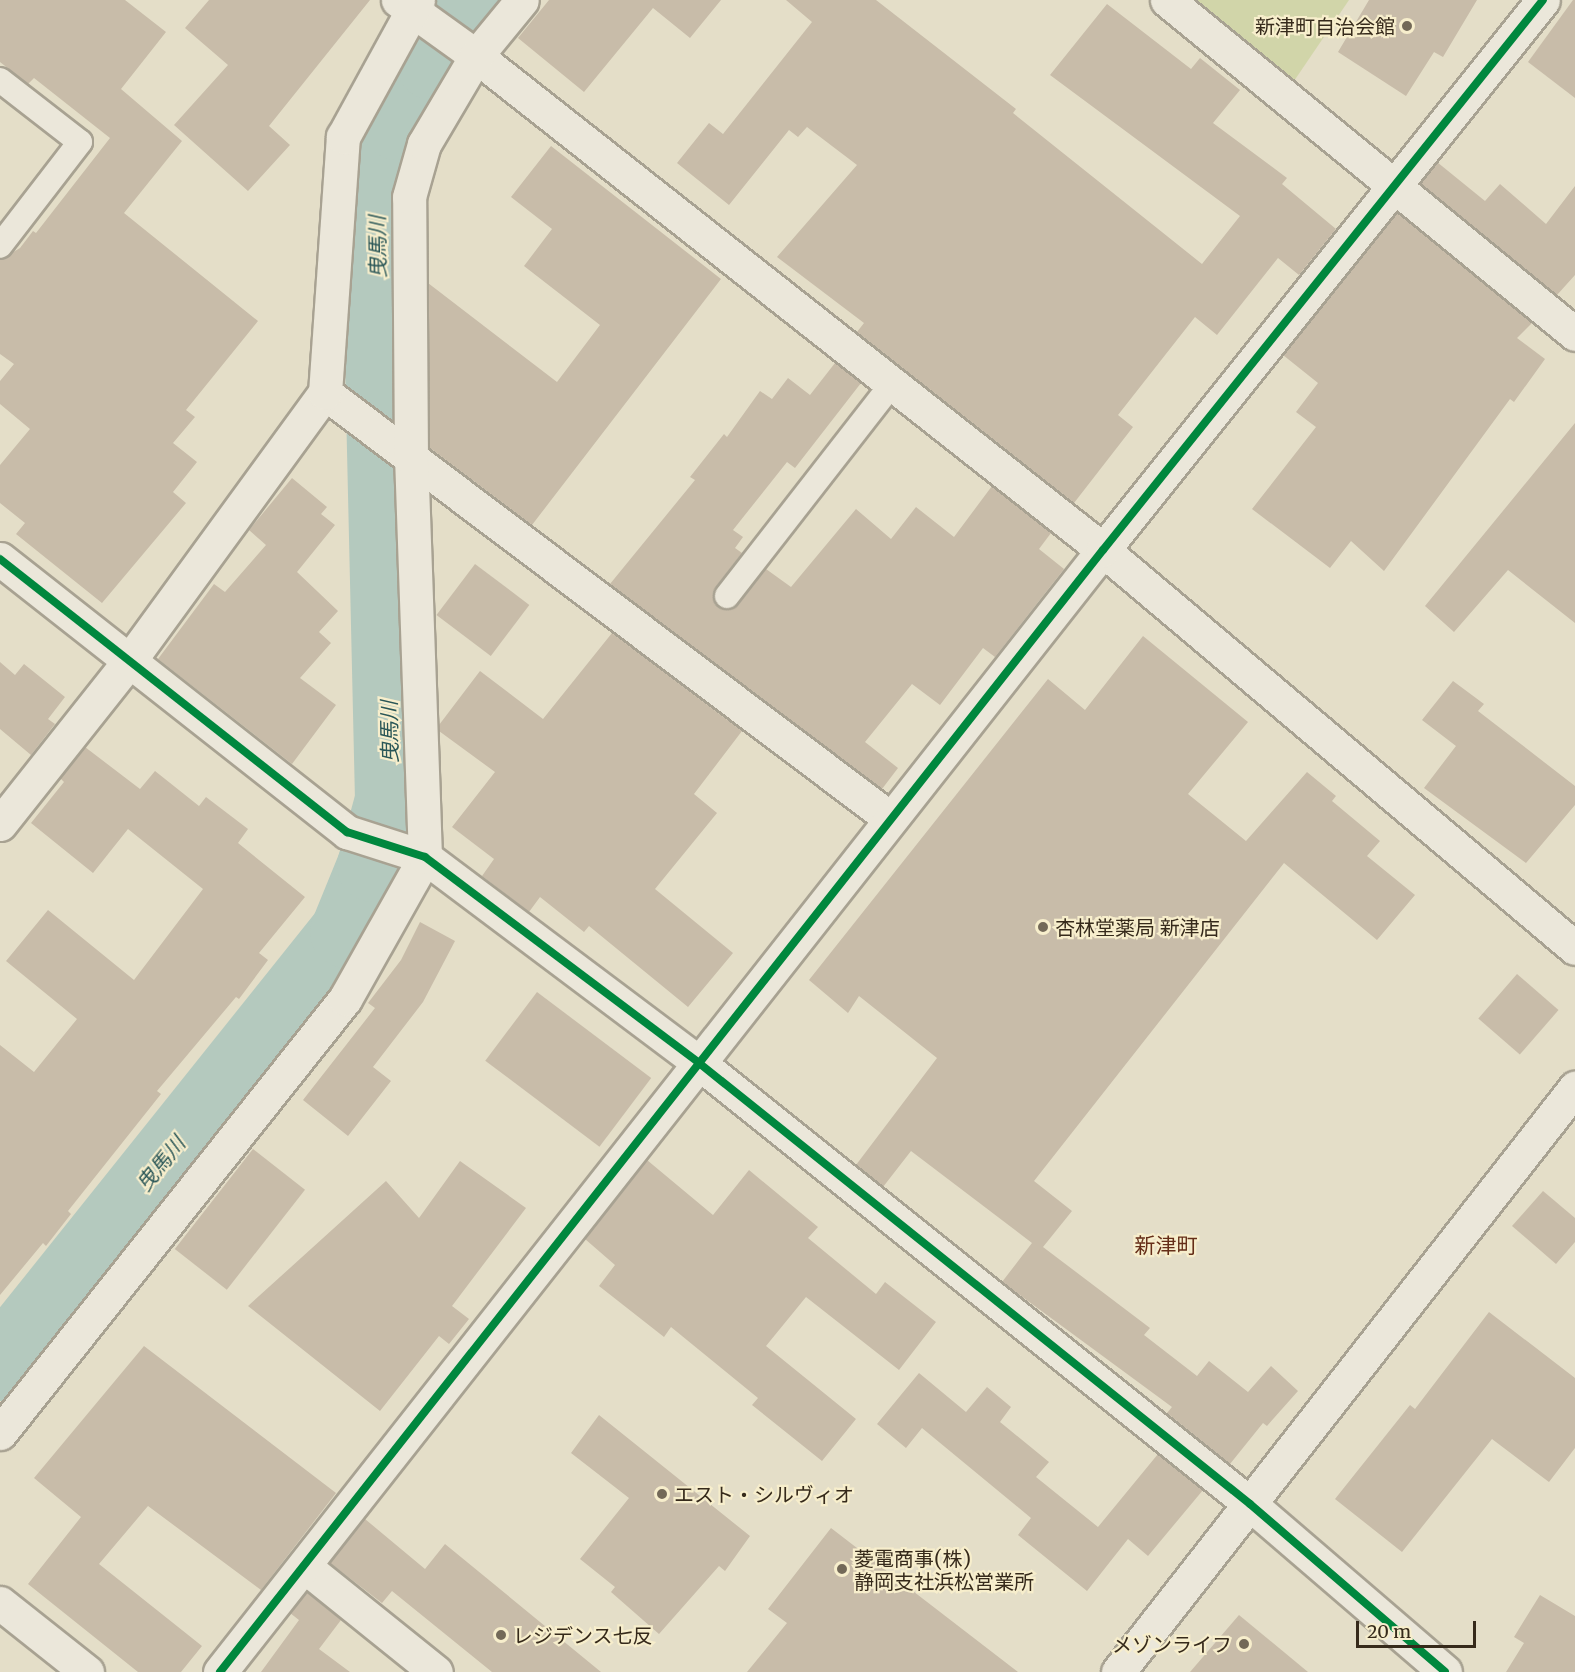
<!DOCTYPE html>
<html>
<head>
<meta charset="utf-8">
<style>
  body { margin:0 }
  #map { position:relative; width:1575px; height:1672px; overflow:hidden; background:#e4dec8; font-family:Merriweather,"Noto Sans JP",serif }
  div>[style] { position:absolute }
  .green>* { inset:0; background:#d1d5a9 }
  .river>* { height:72px; margin:-36px; padding:0 36px; transform-origin:36px; border-radius:36px; background:#b4c9be }
  .building>* { inset:0; background:#c8bca9; transform-origin:0 0 }
  .roads { filter:drop-shadow(2px 0 #a8a292) drop-shadow(-2px 0 #a8a292) drop-shadow(0 2px #a8a292) drop-shadow(0 -2px #a8a292) }
  .lane>* { height:24px; margin:-12px; padding:0 12px; transform-origin:12px; border-radius:12px; background:#ebe7da }
  .street>* { height:33px; margin:-16.5px; padding:0 16.5px; transform-origin:16.5px; border-radius:16.5px; background:#ebe7da }
  .secondary>* { height:33px; margin:-16.5px; padding:0 16.5px; transform-origin:16.5px; border-radius:16.5px; background:#ebe7da }
  .cycleway>* { height:8px; margin:-4px; padding:0 4px; transform-origin:4px; border-radius:4px; background:#00873e }
  .dots>* { width:16px; height:16px; translate:-50% -50%; box-sizing:border-box; border:3px solid #f7eecc; border-radius:50% }
  span { translate:-50% -50%; white-space:nowrap; text-align:center; line-height:1.15; -webkit-text-stroke:4.5px #f7eecc; paint-order:stroke }
  .poi-label { font-size:20px; color:#362a1b }
  .right { translate:-100% -50%; text-align:right }
  .left { translate:0 -50%; text-align:left }
  .water-label { font-size:21px; color:#295657; font-style:italic }
  .neighbourhood-label { font-size:21px; color:#652e18 }
  .scale { position:absolute; left:1356px; top:1621px; width:120px; height:27px; box-sizing:border-box; border:3px solid #362a1b; border-top:0; padding-left:8px; font-size:18px; line-height:21px; white-space:nowrap; color:#362a1b; -webkit-text-stroke:4px #f7eecc; paint-order:stroke }
</style>
</head>
<body>
<div id="map">
  <div class="green">
    <div style="clip-path:polygon(1193px 0,1349px 0,1294px 81px)"></div>
  </div>
  <div class="river">
    <div style="left:0;top:1365px;width:554px;rotate:-51.37deg"></div>
    <div style="left:346px;top:932px;width:71px;rotate:-67.8deg"></div>
    <div style="left:373px;top:866px;width:68px;rotate:-74.7deg"></div>
    <div style="left:391px;top:800px;width:612px;rotate:-91.31deg"></div>
    <div style="left:377px;top:188px;width:67px;rotate:-72.6deg"></div>
    <div style="left:397px;top:124px;width:69px;rotate:-59.7deg"></div>
    <div style="left:432px;top:64px;width:81px;rotate:-52.6deg"></div>
  </div>
  <div class="building">
    <div style="clip-path:polygon(0 0,125px 0,166px 32px,121px 89px,182px 141px,124px 213px,258px 321px,186px 410px,195px 417px,173px 443px,197px 462px,173px 492px,186px 503px,102px 603px,16px 534px,25px 523px,0 503px,0 465px,30px 429px,0 404px,0 381px,14px 364px,0 354px,0 260px,20px 248px,33px 231px,36px 233px,110px 138px,34px 78px,28px 84px,0 62px)"></div>
    <div style="clip-path:polygon(209px 0,370px 0,269px 126px,290px 145px,248px 191px,174px 125px,228px 65px,185px 28px)"></div>
    <div style="clip-path:polygon(549px 0,721px 0,690px 38px,653px 8px,584px 92px,518px 38px)"></div>
    <div style="clip-path:polygon(786px 0,876px 0,1016px 109px,1013px 113px,1202px 264px,1240px 216px,1050px 75px,1107px 4px,1191px 69px,1200px 58px,1240px 90px,1213px 123px,1287px 178px,1282px 184px,1336px 229px,1299px 275px,1278px 258px,1217px 335px,1195px 317px,1118px 415px,1133px 427px,1074px 503px,857px 332px,864px 323px,777px 257px,857px 165px,807px 127px,798px 137px,789px 130px,729px 205px,677px 163px,709px 123px,723px 134px,812px 22px)"></div>
    <div style="clip-path:polygon(1369px 0,1477px 0,1443px 57px,1434px 52px,1406px 96px,1338px 52px)"></div>
    <div style="clip-path:polygon(1573px 0,1575px 0,1575px 98px,1528px 62px)"></div>
    <div style="clip-path:polygon(551px 146px,721px 279px,532px 525px,430px 448px,428px 283px,557px 382px,600px 325px,524px 266px,552px 229px,511px 197px)"></div>
    <div style="clip-path:polygon(1437px 162px,1485px 201px,1500px 184px,1546px 224px,1575px 186px,1575px 275px,1557px 295px,1420px 183px)"></div>
    <div style="clip-path:polygon(1397px 213px,1532px 323px,1517px 338px,1545px 359px,1514px 402px,1510px 399px,1384px 571px,1351px 541px,1330px 568px,1252px 509px,1316px 427px,1296px 412px,1318px 383px,1283px 355px)"></div>
    <div style="clip-path:polygon(835px 363px,861px 383px,795px 468px,787px 462px,733px 530px,743px 537px,735px 548px,742px 553px,715px 588px,713px 595px,718px 607px,726px 610px,738px 605px,766px 569px,791px 587px,856px 509px,891px 539px,916px 507px,954px 537px,992px 486px,1051px 533px,1039px 549px,1064px 569px,995px 657px,983px 648px,940px 705px,912px 684px,865px 742px,898px 768px,882px 789px,610px 584px,695px 480px,690px 477px,724px 434px,727px 437px,760px 391px,772px 399px,788px 378px,810px 395px)"></div>
    <div style="clip-path:polygon(1575px 423px,1575px 623px,1508px 570px,1454px 632px,1425px 606px)"></div>
    <div style="clip-path:polygon(292px 478px,327px 507px,321px 514px,335px 525px,297px 572px,338px 611px,319px 632px,331px 643px,300px 678px,336px 705px,292px 764px,158px 659px,214px 584px,225px 592px,266px 545px,249px 530px)"></div>
    <div style="left:475px;top:564px;width:68px;height:64px;rotate:37deg"></div>
    <div style="clip-path:polygon(612px 633px,742px 731px,694px 794px,717px 813px,655px 889px,733px 953px,688px 1007px,589px 926px,584px 932px,540px 897px,529px 912px,482px 876px,494px 859px,452px 827px,495px 772px,439px 731px,439px 725px,480px 671px,543px 719px)"></div>
    <div style="clip-path:polygon(1143px 636px,1248px 722px,1188px 794px,1246px 841px,1307px 772px,1336px 796px,1332px 801px,1380px 841px,1367px 856px,1415px 895px,1377px 940px,1284px 863px,1034px 1181px,1072px 1211px,1043px 1247px,1150px 1328px,1144px 1335px,1197px 1376px,1209px 1361px,1248px 1392px,1271px 1366px,1298px 1391px,1267px 1426px,1263px 1423px,1230px 1464px,1167px 1413px,1172px 1407px,1002px 1282px,1032px 1243px,911px 1151px,883px 1187px,856px 1165px,937px 1058px,859px 996px,848px 1013px,809px 980px,1048px 679px,1085px 710px)"></div>
    <div style="clip-path:polygon(0 662px,15px 675px,24px 664px,65px 697px,48px 719px,55px 724px,31px 755px,0 729px)"></div>
    <div style="clip-path:polygon(1453px 681px,1484px 704px,1478px 711px,1575px 786px,1575px 805px,1526px 863px,1424px 788px,1456px 746px,1422px 720px)"></div>
    <div style="clip-path:polygon(85px 747px,140px 789px,155px 771px,199px 806px,206px 797px,248px 829px,238px 843px,305px 897px,259px 953px,268px 960px,239px 999px,236px 997px,157px 1091px,161px 1094px,68px 1211px,71px 1214px,46px 1246px,43px 1243px,0 1295px,0 1045px,34px 1072px,77px 1019px,6px 961px,48px 910px,134px 980px,203px 889px,128px 829px,93px 873px,31px 823px,64px 782px,60px 778px)"></div>
    <div style="clip-path:polygon(420px 922px,455px 941px,423px 1002px,373px 1067px,391px 1081px,348px 1136px,303px 1100px,375px 1008px,368px 1003px,401px 960px)"></div>
    <div style="left:1517px;top:974px;width:55px;height:59px;rotate:41deg"></div>
    <div style="left:537px;top:992px;width:143px;height:86px;rotate:37deg"></div>
    <div style="left:253px;top:1149px;width:66px;height:127px;rotate:38deg"></div>
    <div style="clip-path:polygon(647px 1160px,713px 1215px,749px 1170px,818px 1227px,808px 1238px,876px 1294px,885px 1282px,936px 1322px,899px 1370px,806px 1297px,766px 1346px,856px 1419px,822px 1461px,752px 1405px,758px 1398px,671px 1327px,664px 1337px,599px 1286px,615px 1265px,585px 1239px)"></div>
    <div style="clip-path:polygon(460px 1161px,526px 1208px,452px 1306px,469px 1319px,449px 1344px,439px 1336px,380px 1411px,248px 1306px,386px 1181px,419px 1218px)"></div>
    <div style="clip-path:polygon(1543px 1191px,1575px 1218px,1575px 1242px,1556px 1264px,1512px 1226px)"></div>
    <div style="clip-path:polygon(1489px 1312px,1575px 1378px,1575px 1448px,1549px 1482px,1492px 1439px,1402px 1552px,1335px 1499px,1410px 1405px,1415px 1409px)"></div>
    <div style="clip-path:polygon(144px 1346px,336px 1493px,261px 1590px,148px 1506px,99px 1564px,202px 1646px,181px 1672px,138px 1672px,28px 1584px,81px 1517px,34px 1478px)"></div>
    <div style="clip-path:polygon(919px 1373px,966px 1412px,987px 1387px,1011px 1407px,1000px 1422px,1049px 1462px,1036px 1477px,1098px 1527px,1158px 1454px,1203px 1490px,1148px 1556px,1128px 1539px,1087px 1591px,1018px 1535px,1031px 1518px,922px 1428px,906px 1448px,877px 1424px)"></div>
    <div style="clip-path:polygon(599px 1415px,750px 1536px,725px 1571px,719px 1566px,659px 1634px,611px 1592px,615px 1587px,580px 1559px,629px 1498px,571px 1453px)"></div>
    <div style="clip-path:polygon(365px 1519px,425px 1569px,445px 1544px,601px 1672px,492px 1672px,392px 1591px,382px 1603px,330px 1563px)"></div>
    <div style="clip-path:polygon(831px 1528px,1018px 1672px,747px 1672px,787px 1623px,768px 1609px)"></div>
    <div style="clip-path:polygon(307px 1592px,341px 1620px,319px 1649px,350px 1672px,261px 1672px,299px 1620px,290px 1613px)"></div>
    <div style="clip-path:polygon(1540px 1595px,1575px 1616px,1575px 1672px,1506px 1672px,1524px 1643px,1514px 1637px)"></div>
    <div style="clip-path:polygon(1239px 1615px,1308px 1672px,1190px 1672px)"></div>
  </div>
  <div class="roads">
    <div class="lane">
      <div style="left:0;top:80px;width:101px;rotate:37.8deg"></div>
      <div style="left:80px;top:142px;width:131px;rotate:127.6deg"></div>
      <div style="left:727px;top:596px;width:270px;rotate:-52.1deg"></div>
    </div>
    <div class="street">
      <div style="left:398px;top:0;width:96px;rotate:35.7deg"></div>
      <div style="left:476px;top:56px;width:798px;rotate:38.23deg"></div>
      <div style="left:1103px;top:550px;width:617px;rotate:40.14deg"></div>
      <div style="left:1167px;top:0;width:527px;rotate:39.3deg"></div>
      <div style="left:325px;top:393px;width:708px;rotate:36.97deg"></div>
      <div style="left:0;top:559px;width:442px;rotate:38.2deg"></div>
      <div style="left:347px;top:832px;width:82px;rotate:17.8deg"></div>
      <div style="left:425px;top:857px;width:343px;rotate:36.9deg"></div>
      <div style="left:699px;top:1063px;width:706px;rotate:38.67deg"></div>
      <div style="left:1250px;top:1504px;width:257px;rotate:40.7deg"></div>
      <div style="left:0;top:824px;width:209px;rotate:-51.6deg"></div>
      <div style="left:130px;top:660px;width:331px;rotate:-53.9deg"></div>
      <div style="left:325px;top:393px;width:257px;rotate:-86deg"></div>
      <div style="left:343px;top:137px;width:156px;rotate:-61.3deg"></div>
      <div style="left:0;top:1433px;width:554px;rotate:-51.52deg"></div>
      <div style="left:345px;top:999px;width:163px;rotate:-60.6deg"></div>
      <div style="left:425px;top:857px;width:399px;rotate:-92deg"></div>
      <div style="left:411px;top:458px;width:261px;rotate:-90.4deg"></div>
      <div style="left:409px;top:197px;width:55px;rotate:-74.2deg"></div>
      <div style="left:424px;top:144px;width:102px;rotate:-59.4deg"></div>
      <div style="left:476px;top:56px;width:72px;rotate:-50.6deg"></div>
      <div style="left:304px;top:1566px;width:169px;rotate:38.8deg"></div>
      <div style="left:0;top:1603px;width:111px;rotate:38.4deg"></div>
      <div style="left:220px;top:1672px;width:1428px;rotate:-51.8deg"></div>
      <div style="left:1103px;top:550px;width:704px;rotate:-51.34deg"></div>
    </div>
    <div class="secondary">
      <div style="left:1118px;top:1672px;width:742px;rotate:-51.96deg"></div>
    </div>
  </div>
  <div class="cycleway">
    <div style="left:0;top:559px;width:442px;rotate:38.2deg"></div>
    <div style="left:347px;top:832px;width:82px;rotate:17.8deg"></div>
    <div style="left:425px;top:857px;width:343px;rotate:36.9deg"></div>
    <div style="left:699px;top:1063px;width:706px;rotate:38.67deg"></div>
    <div style="left:1250px;top:1504px;width:257px;rotate:40.7deg"></div>
    <div style="left:220px;top:1672px;width:1428px;rotate:-51.8deg"></div>
    <div style="left:1103px;top:550px;width:704px;rotate:-51.34deg"></div>
  </div>
  <div class="dots">
    <div style="left:1407px;top:26px;background:#736958"></div>
    <div style="left:1043px;top:927px;background:#736958"></div>
    <div style="left:662px;top:1494px;background:#736958"></div>
    <div style="left:842px;top:1569px;background:#736958"></div>
    <div style="left:501px;top:1635px;background:#736958"></div>
    <div style="left:1244px;top:1644px;background:#736958"></div>
  </div>
  <div class="poi-label">
    <span class="right" style="left:1395px;top:26px">新津町自治会館</span>
    <span class="left" style="left:1055px;top:927px">杏林堂薬局 新津店</span>
    <span class="left" style="left:674px;top:1494px">エスト・シルヴィオ</span>
    <span class="left" style="left:854px;top:1570px">菱電商事(株)<br>静岡支社浜松営業所</span>
    <span class="left" style="left:513px;top:1635px">レジデンス七反</span>
    <span class="right" style="left:1232px;top:1644px">メゾンライフ</span>
  </div>
  <div class="water-label">
    <span style="left:378px;top:247px;rotate:-91deg">曳馬川</span>
    <span style="left:390px;top:732px;rotate:-91deg">曳馬川</span>
    <span style="left:161px;top:1164px;rotate:-51deg">曳馬川</span>
  </div>
  <div class="neighbourhood-label">
    <span style="left:1166px;top:1246px">新津町</span>
  </div>
  <div class="scale">20 m</div>
</div>
</body>
</html>
